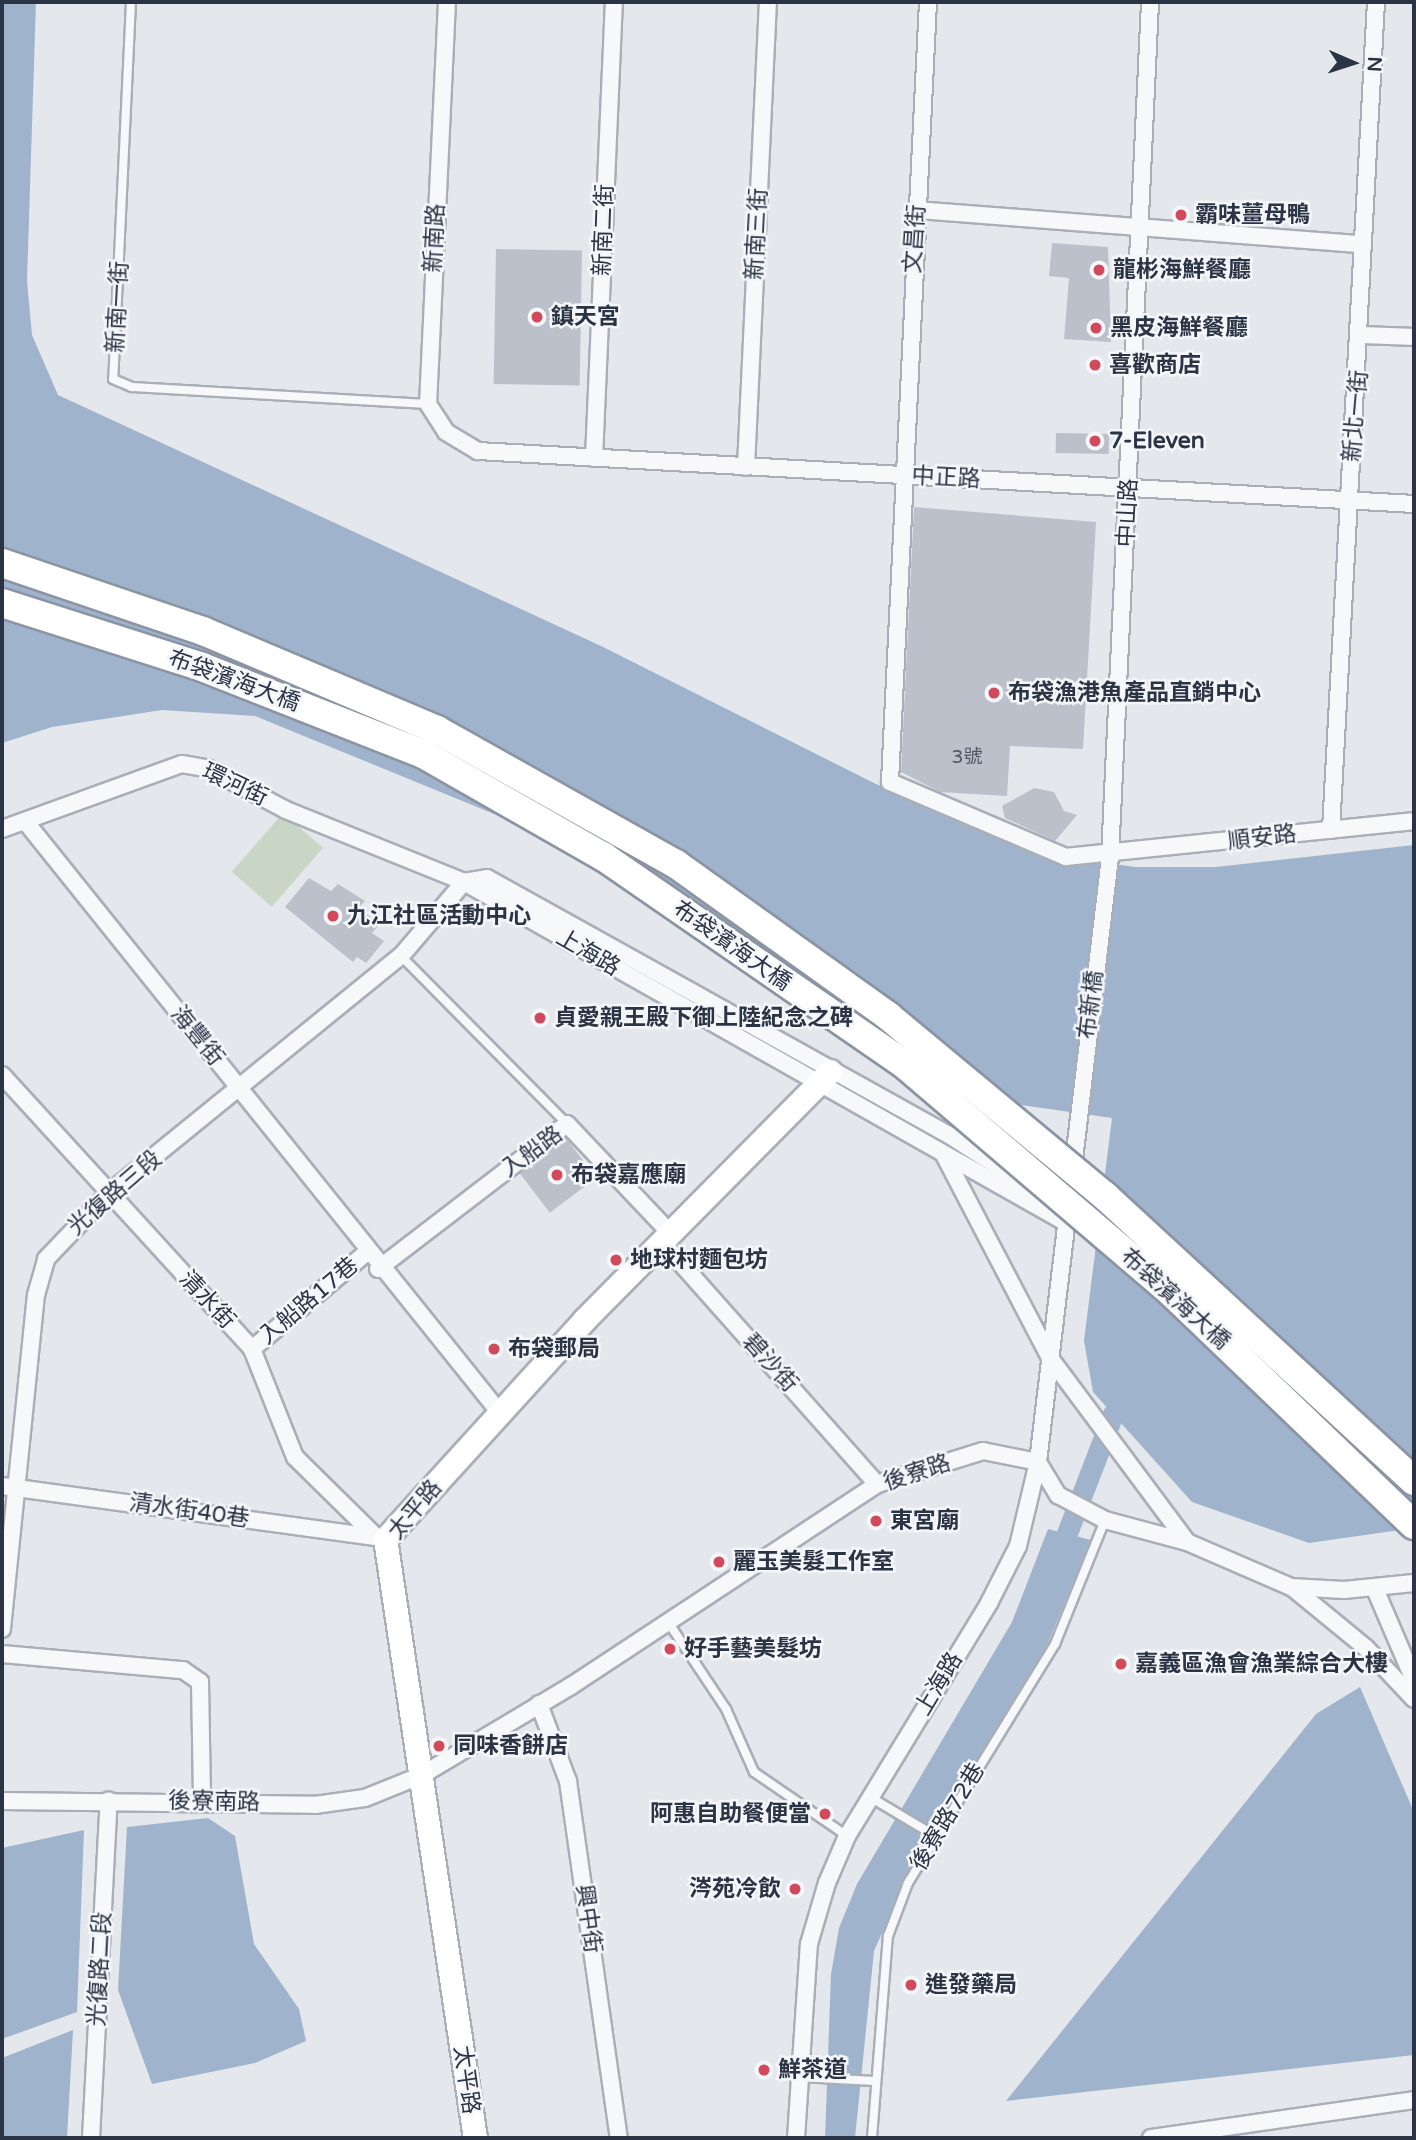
<!DOCTYPE html>
<html>
<head>
<meta charset="utf-8">
<style>
  body { margin:0 }
  #map { position:relative; width:1416px; height:2140px; overflow:hidden; background:#e4e7ec; font-family:"Varela Round","Noto Sans TC",sans-serif }
  div>[style] { position:absolute }
  .green>* { inset:0; background:#c9d6c5; transform-origin:0 0 }
  .water>* { inset:0; background:#9fb4cc }
  .canal>* { height:21px; margin:-10.5px; padding:0 10.5px; transform-origin:10.5px; border-radius:10.5px; background:#9fb4cc }
  .building>* { inset:0; background:#bbc0ca; transform-origin:0 0 }
  .roads { filter:drop-shadow(2px 0 #a9aeb7) drop-shadow(-2px 0 #a9aeb7) drop-shadow(0 2px #a9aeb7) drop-shadow(0 -2px #a9aeb7) }
  .service>* { height:8px; margin:-4px; padding:0 4px; transform-origin:4px; border-radius:4px; background:#f7f8fa }
  .minor>* { height:16px; margin:-8px; padding:0 8px; transform-origin:8px; border-radius:8px; background:#f7f8fa }
  .secondary>* { height:23px; margin:-11.5px; padding:0 11.5px; transform-origin:11.5px; border-radius:11.5px; background:#fff }
  .bridges { filter:drop-shadow(2px 0 #8b94a3) drop-shadow(-2px 0 #8b94a3) drop-shadow(0 2px #8b94a3) drop-shadow(0 -2px #8b94a3) }
  .trunk-bridge>* { height:28px; margin:-14px; padding:0 14px; transform-origin:14px; border-radius:14px; background:#fff }
  .dots>* { width:19px; height:19px; translate:-50% -50%; box-sizing:border-box; border:4px solid #f4f6f9; border-radius:50% }
  span { translate:-50% -50%; white-space:nowrap; text-align:center; line-height:1.15; -webkit-text-stroke:5px #f4f6f9; paint-order:stroke }
  .number-label { font-size:19px; color:#4f5766 }
  .number-label span { -webkit-text-stroke-width:0 }
  .poi-label { font-size:23px; color:#2b3445; font-weight:700 }
  .left { translate:0 -50%; text-align:left }
  .right { translate:-100% -50%; text-align:right }
  .street-label { font-size:23px; color:#2b3445 }
  .frame { position:absolute; inset:0; border:4px solid #2b3445; pointer-events:none }
  .north { position:absolute; left:1318px; top:28px; width:70px; height:70px; -webkit-text-stroke:5px #f4f6f9; paint-order:stroke; rotate:93deg; font-size:19px; font-weight:700; line-height:28px; text-align:center; color:#2b3445 }
  .north::after { content:''; display:block; margin:auto; width:24px; height:32px; background:#2b3445; clip-path:polygon(50% 0,100% 100%,50% 72%,0 100%) }
</style>
</head>
<body>
<div id="map">
  <div class="green">
    <div style="left:283px;top:813px;width:53px;height:78px;rotate:41deg"></div>
  </div>
  <div class="water">
    <div style="clip-path:polygon(2px 2px,36px 2px,27px 281px,32px 335px,58px 395px,601px 646px,876px 784px,1066px 857px,1135px 867px,1216px 867px,1414px 845px,1414px 1528px,1309px 1543px,1192px 1502px,1093px 1392px,1084px 1341px,1112px 1118px,979px 1099px,538px 832px,255px 716px,162px 710px,52px 727px,2px 743px)"></div>
    <div style="clip-path:polygon(1048px 1529px,1091px 1540px,1047px 1645px,911px 1868px,874px 1951px,855px 2138px,825px 2138px,831px 1974px,839px 1928px,857px 1884px,1012px 1622px)"></div>
    <div style="clip-path:polygon(1360px 1687px,1414px 1812px,1414px 2055px,1006px 2101px,1316px 1714px)"></div>
    <div style="clip-path:polygon(208px 1818px,235px 1836px,254px 1944px,299px 2009px,306px 2041px,255px 2063px,152px 2084px,118px 1990px,127px 1827px)"></div>
    <div style="clip-path:polygon(84px 1830px,77px 2012px,2px 2039px,2px 1848px)"></div>
    <div style="clip-path:polygon(73px 2030px,67px 2138px,2px 2138px,2px 2058px)"></div>
  </div>
  <div class="canal">
    <div style="left:1057px;top:1559px;width:155px;rotate:-68.9deg"></div>
  </div>
  <div class="building">
    <div style="clip-path:polygon(1052px 243px,1108px 247px,1111px 342px,1064px 339px,1069px 278px,1049px 276px)"></div>
    <div style="left:496px;top:249px;width:86px;height:135px;rotate:1deg"></div>
    <div style="left:1056px;top:433px;width:53px;height:20px;rotate:1deg"></div>
    <div style="clip-path:polygon(914px 507px,1096px 522px,1083px 749px,1010px 746px,1007px 796px,940px 792px,901px 772px)"></div>
    <div style="clip-path:polygon(1034px 788px,1054px 792px,1064px 811px,1077px 815px,1055px 841px,1005px 818px,1002px 806px)"></div>
    <div style="clip-path:polygon(309px 878px,331px 891px,338px 884px,365px 901px,358px 908px,380px 924px,372px 933px,384px 941px,366px 963px,357px 957px,353px 962px,285px 907px)"></div>
    <div style="left:566px;top:1138px;width:50px;height:58px;rotate:53deg"></div>
  </div>
  <div class="roads">
    <div class="service">
      <div style="left:131px;top:2px;width:377px;rotate:92.7deg"></div>
      <div style="left:113px;top:379px;width:21px;rotate:23deg"></div>
      <div style="left:132px;top:387px;width:296px;rotate:3.3deg"></div>
      <div style="left:401px;top:956px;width:236px;rotate:45.3deg"></div>
      <div style="left:668px;top:1622px;width:105px;rotate:56.3deg"></div>
      <div style="left:726px;top:1709px;width:69px;rotate:66deg"></div>
      <div style="left:754px;top:1772px;width:113px;rotate:34.5deg"></div>
      <div style="left:870px;top:1797px;width:78px;rotate:30.8deg"></div>
      <div style="left:800px;top:2077px;width:75px;rotate:3.1deg"></div>
      <div style="left:872px;top:2138px;width:203px;rotate:-85.5deg"></div>
      <div style="left:888px;top:1936px;width:57px;rotate:-69.3deg"></div>
      <div style="left:908px;top:1883px;width:281px;rotate:-58.4deg"></div>
      <div style="left:1055px;top:1644px;width:134px;rotate:-68deg"></div>
    </div>
    <div class="minor">
      <div style="left:447px;top:2px;width:402px;rotate:92.7deg"></div>
      <div style="left:428px;top:404px;width:33px;rotate:57deg"></div>
      <div style="left:446px;top:432px;width:37px;rotate:31deg"></div>
      <div style="left:478px;top:451px;width:937px;rotate:3.24deg"></div>
      <div style="left:928px;top:2px;width:781px;rotate:92.79deg"></div>
      <div style="left:890px;top:782px;width:191px;rotate:23.1deg"></div>
      <div style="left:1066px;top:857px;width:350px;rotate:-5.9deg"></div>
      <div style="left:917px;top:210px;width:447px;rotate:4.4deg"></div>
      <div style="left:1363px;top:335px;width:51px;rotate:2.2deg"></div>
      <div style="left:594px;top:458px;width:456px;rotate:-87.5deg"></div>
      <div style="left:746px;top:467px;width:466px;rotate:-87.3deg"></div>
      <div style="left:25px;top:821px;width:759px;rotate:51.26deg"></div>
      <div style="left:2px;top:829px;width:191px;rotate:-19.9deg"></div>
      <div style="left:182px;top:764px;width:27px;rotate:10deg"></div>
      <div style="left:209px;top:769px;width:87px;rotate:28deg"></div>
      <div style="left:286px;top:810px;width:192px;rotate:22deg"></div>
      <div style="left:464px;top:882px;width:691px;rotate:29.5deg"></div>
      <div style="left:1331px;top:830px;width:829px;rotate:-86.89deg"></div>
      <div style="left:464px;top:882px;width:23px;rotate:-10deg"></div>
      <div style="left:487px;top:878px;width:529px;rotate:29.09deg"></div>
      <div style="left:949px;top:1135px;width:100px;rotate:32.7deg"></div>
      <div style="left:2px;top:1075px;width:371px;rotate:47.6deg"></div>
      <div style="left:252px;top:1349px;width:116px;rotate:68.3deg"></div>
      <div style="left:295px;top:1457px;width:114px;rotate:44.6deg"></div>
      <div style="left:944px;top:1155px;width:229px;rotate:62.4deg"></div>
      <div style="left:1050px;top:1358px;width:229px;rotate:53.3deg"></div>
      <div style="left:662px;top:1242px;width:324px;rotate:48.4deg"></div>
      <div style="left:378px;top:1269px;width:238px;rotate:-37.5deg"></div>
      <div style="left:567px;top:1124px;width:150px;rotate:46.6deg"></div>
      <div style="left:252px;top:1349px;width:149px;rotate:-40.1deg"></div>
      <div style="left:2px;top:1486px;width:377px;rotate:7.8deg"></div>
      <div style="left:1293px;top:1588px;width:94px;rotate:39.4deg"></div>
      <div style="left:1366px;top:1648px;width:70px;rotate:46.7deg"></div>
      <div style="left:1375px;top:1589px;width:99px;rotate:66.8deg"></div>
      <div style="left:2px;top:1629px;width:336px;rotate:-84.2deg"></div>
      <div style="left:36px;top:1295px;width:37px;rotate:-74deg"></div>
      <div style="left:46px;top:1259px;width:91px;rotate:-46.3deg"></div>
      <div style="left:109px;top:1193px;width:376px;rotate:-39.1deg"></div>
      <div style="left:401px;top:956px;width:97px;rotate:-49.6deg"></div>
      <div style="left:2px;top:1654px;width:182px;rotate:5.1deg"></div>
      <div style="left:183px;top:1670px;width:21px;rotate:35deg"></div>
      <div style="left:200px;top:1682px;width:120px;rotate:89deg"></div>
      <div style="left:539px;top:1704px;width:82px;rotate:69.4deg"></div>
      <div style="left:568px;top:1781px;width:361px;rotate:81.9deg"></div>
      <div style="left:2px;top:1801px;width:313px;rotate:0.7deg"></div>
      <div style="left:315px;top:1805px;width:50px;rotate:-8deg"></div>
      <div style="left:365px;top:1798px;width:61px;rotate:-22deg"></div>
      <div style="left:422px;top:1775px;width:174px;rotate:-30.9deg"></div>
      <div style="left:571px;top:1686px;width:367px;rotate:-33.4deg"></div>
      <div style="left:877px;top:1484px;width:111px;rotate:-17.3deg"></div>
      <div style="left:983px;top:1451px;width:56px;rotate:11.3deg"></div>
      <div style="left:1038px;top:1462px;width:39px;rotate:59deg"></div>
      <div style="left:1058px;top:1495px;width:53px;rotate:28deg"></div>
      <div style="left:1105px;top:1520px;width:85px;rotate:15deg"></div>
      <div style="left:1187px;top:1542px;width:113px;rotate:23.4deg"></div>
      <div style="left:1291px;top:1587px;width:53px;rotate:3.2deg"></div>
      <div style="left:1344px;top:1590px;width:70px;rotate:-5.7deg"></div>
      <div style="left:91px;top:2138px;width:338px;rotate:-87deg"></div>
      <div style="left:796px;top:2138px;width:194px;rotate:-86.2deg"></div>
      <div style="left:809px;top:1944px;width:64px;rotate:-73.6deg"></div>
      <div style="left:827px;top:1883px;width:51px;rotate:-66.9deg"></div>
      <div style="left:847px;top:1836px;width:273px;rotate:-58.6deg"></div>
      <div style="left:989px;top:1603px;width:64px;rotate:-63deg"></div>
      <div style="left:1018px;top:1546px;width:86px;rotate:-76.6deg"></div>
      <div style="left:1038px;top:1462px;width:609px;rotate:-83.21deg"></div>
      <div style="left:1110px;top:857px;width:856px;rotate:-87.32deg"></div>
      <div style="left:1151px;top:2138px;width:266px;rotate:-8.2deg"></div>
    </div>
    <div class="secondary">
      <div style="left:475px;top:2138px;width:606px;rotate:-98.54deg"></div>
      <div style="left:385px;top:1539px;width:296px;rotate:-47.7deg"></div>
      <div style="left:584px;top:1320px;width:350px;rotate:-45.3deg"></div>
    </div>
  </div>
  <div class="bridges">
    <div class="trunk-bridge">
      <div style="left:2px;top:563px;width:212px;rotate:18.7deg"></div>
      <div style="left:203px;top:631px;width:254px;rotate:22.9deg"></div>
      <div style="left:437px;top:730px;width:274px;rotate:29.3deg"></div>
      <div style="left:676px;top:864px;width:261px;rotate:35.6deg"></div>
      <div style="left:888px;top:1016px;width:282px;rotate:39.7deg"></div>
      <div style="left:1105px;top:1196px;width:420px;rotate:42.7deg"></div>
      <div style="left:2px;top:603px;width:210px;rotate:17.7deg"></div>
      <div style="left:202px;top:667px;width:240px;rotate:21.5deg"></div>
      <div style="left:425px;top:755px;width:206px;rotate:29.7deg"></div>
      <div style="left:604px;top:857px;width:364px;rotate:34.6deg"></div>
      <div style="left:904px;top:1064px;width:353px;rotate:40.5deg"></div>
      <div style="left:1172px;top:1293px;width:335px;rotate:43.8deg"></div>
    </div>
  </div>
  <div class="dots">
    <div style="left:1181px;top:215px;background:#d1495b"></div>
    <div style="left:1099px;top:270px;background:#d1495b"></div>
    <div style="left:537px;top:317px;background:#d1495b"></div>
    <div style="left:1096px;top:328px;background:#d1495b"></div>
    <div style="left:1095px;top:365px;background:#d1495b"></div>
    <div style="left:1095px;top:441px;background:#d1495b"></div>
    <div style="left:994px;top:693px;background:#d1495b"></div>
    <div style="left:333px;top:916px;background:#d1495b"></div>
    <div style="left:540px;top:1018px;background:#d1495b"></div>
    <div style="left:557px;top:1175px;background:#d1495b"></div>
    <div style="left:616px;top:1260px;background:#d1495b"></div>
    <div style="left:494px;top:1349px;background:#d1495b"></div>
    <div style="left:876px;top:1521px;background:#d1495b"></div>
    <div style="left:719px;top:1562px;background:#d1495b"></div>
    <div style="left:670px;top:1649px;background:#d1495b"></div>
    <div style="left:1121px;top:1664px;background:#d1495b"></div>
    <div style="left:439px;top:1746px;background:#d1495b"></div>
    <div style="left:825px;top:1814px;background:#d1495b"></div>
    <div style="left:795px;top:1889px;background:#d1495b"></div>
    <div style="left:911px;top:1985px;background:#d1495b"></div>
    <div style="left:764px;top:2070px;background:#d1495b"></div>
  </div>
  <div class="number-label">
    <span style="left:967px;top:758px">3號</span>
  </div>
  <div class="poi-label">
    <span class="left" style="left:1195px;top:215px">霸味薑母鴨</span>
    <span class="left" style="left:1113px;top:270px">龍彬海鮮餐廳</span>
    <span class="left" style="left:551px;top:317px">鎮天宮</span>
    <span class="left" style="left:1110px;top:328px">黑皮海鮮餐廳</span>
    <span class="left" style="left:1109px;top:365px">喜歡商店</span>
    <span class="left" style="left:1109px;top:441px">7-Eleven</span>
    <span class="left" style="left:1008px;top:693px">布袋漁港魚產品直銷中心</span>
    <span class="left" style="left:347px;top:916px">九江社區活動中心</span>
    <span class="left" style="left:554px;top:1018px">貞愛親王殿下御上陸紀念之碑</span>
    <span class="left" style="left:571px;top:1175px">布袋嘉應廟</span>
    <span class="left" style="left:630px;top:1260px">地球村麵包坊</span>
    <span class="left" style="left:508px;top:1349px">布袋郵局</span>
    <span class="left" style="left:890px;top:1521px">東宮廟</span>
    <span class="left" style="left:733px;top:1562px">麗玉美髮工作室</span>
    <span class="left" style="left:684px;top:1649px">好手藝美髮坊</span>
    <span class="left" style="left:1135px;top:1664px">嘉義區漁會漁業綜合大樓</span>
    <span class="left" style="left:453px;top:1746px">同味香餅店</span>
    <span class="right" style="left:811px;top:1814px">阿惠自助餐便當</span>
    <span class="right" style="left:781px;top:1889px">涔苑冷飲</span>
    <span class="left" style="left:925px;top:1985px">進發藥局</span>
    <span class="left" style="left:778px;top:2070px">鮮茶道</span>
  </div>
  <div class="street-label">
    <span style="left:604px;top:230px;rotate:-88deg">新南二街</span>
    <span style="left:757px;top:234px;rotate:-87deg">新南三街</span>
    <span style="left:435px;top:238px;rotate:-87deg">新南路</span>
    <span style="left:915px;top:239px;rotate:-86deg">文昌街</span>
    <span style="left:118px;top:307px;rotate:-87deg">新南一街</span>
    <span style="left:1356px;top:416px;rotate:-85deg">新北一街</span>
    <span style="left:946px;top:478px;rotate:3deg">中正路</span>
    <span style="left:1128px;top:513px;rotate:-87deg">中山路</span>
    <span style="left:234px;top:681px;rotate:20deg">布袋濱海大橋</span>
    <span style="left:235px;top:785px;rotate:25deg">環河街</span>
    <span style="left:1262px;top:838px;rotate:-7deg">順安路</span>
    <span style="left:732px;top:946px;rotate:35deg">布袋濱海大橋</span>
    <span style="left:588px;top:953px;rotate:30deg">上海路</span>
    <span style="left:1091px;top:1005px;rotate:-83deg">布新橋</span>
    <span style="left:197px;top:1036px;rotate:51deg">海豐街</span>
    <span style="left:532px;top:1152px;rotate:-36deg">入船路</span>
    <span style="left:115px;top:1193px;rotate:-41deg">光復路三段</span>
    <span style="left:1175px;top:1299px;rotate:42deg">布袋濱海大橋</span>
    <span style="left:207px;top:1300px;rotate:47deg">清水街</span>
    <span style="left:309px;top:1301px;rotate:-40deg">入船路17巷</span>
    <span style="left:770px;top:1363px;rotate:48deg">碧沙街</span>
    <span style="left:917px;top:1473px;rotate:-18deg">後寮路</span>
    <span style="left:415px;top:1510px;rotate:-50deg">太平路</span>
    <span style="left:189px;top:1511px;rotate:8deg">清水街40巷</span>
    <span style="left:939px;top:1684px;rotate:-59deg">上海路</span>
    <span style="left:214px;top:1802px;rotate:1deg">後寮南路</span>
    <span style="left:948px;top:1817px;rotate:-59deg">後寮路72巷</span>
    <span style="left:588px;top:1919px;rotate:82deg">興中街</span>
    <span style="left:100px;top:1969px;rotate:-87deg">光復路二段</span>
    <span style="left:466px;top:2080px;rotate:82deg">太平路</span>
  </div>
  <div class="frame"></div>
  <div class="north">N</div>
</div>
</body>
</html>
